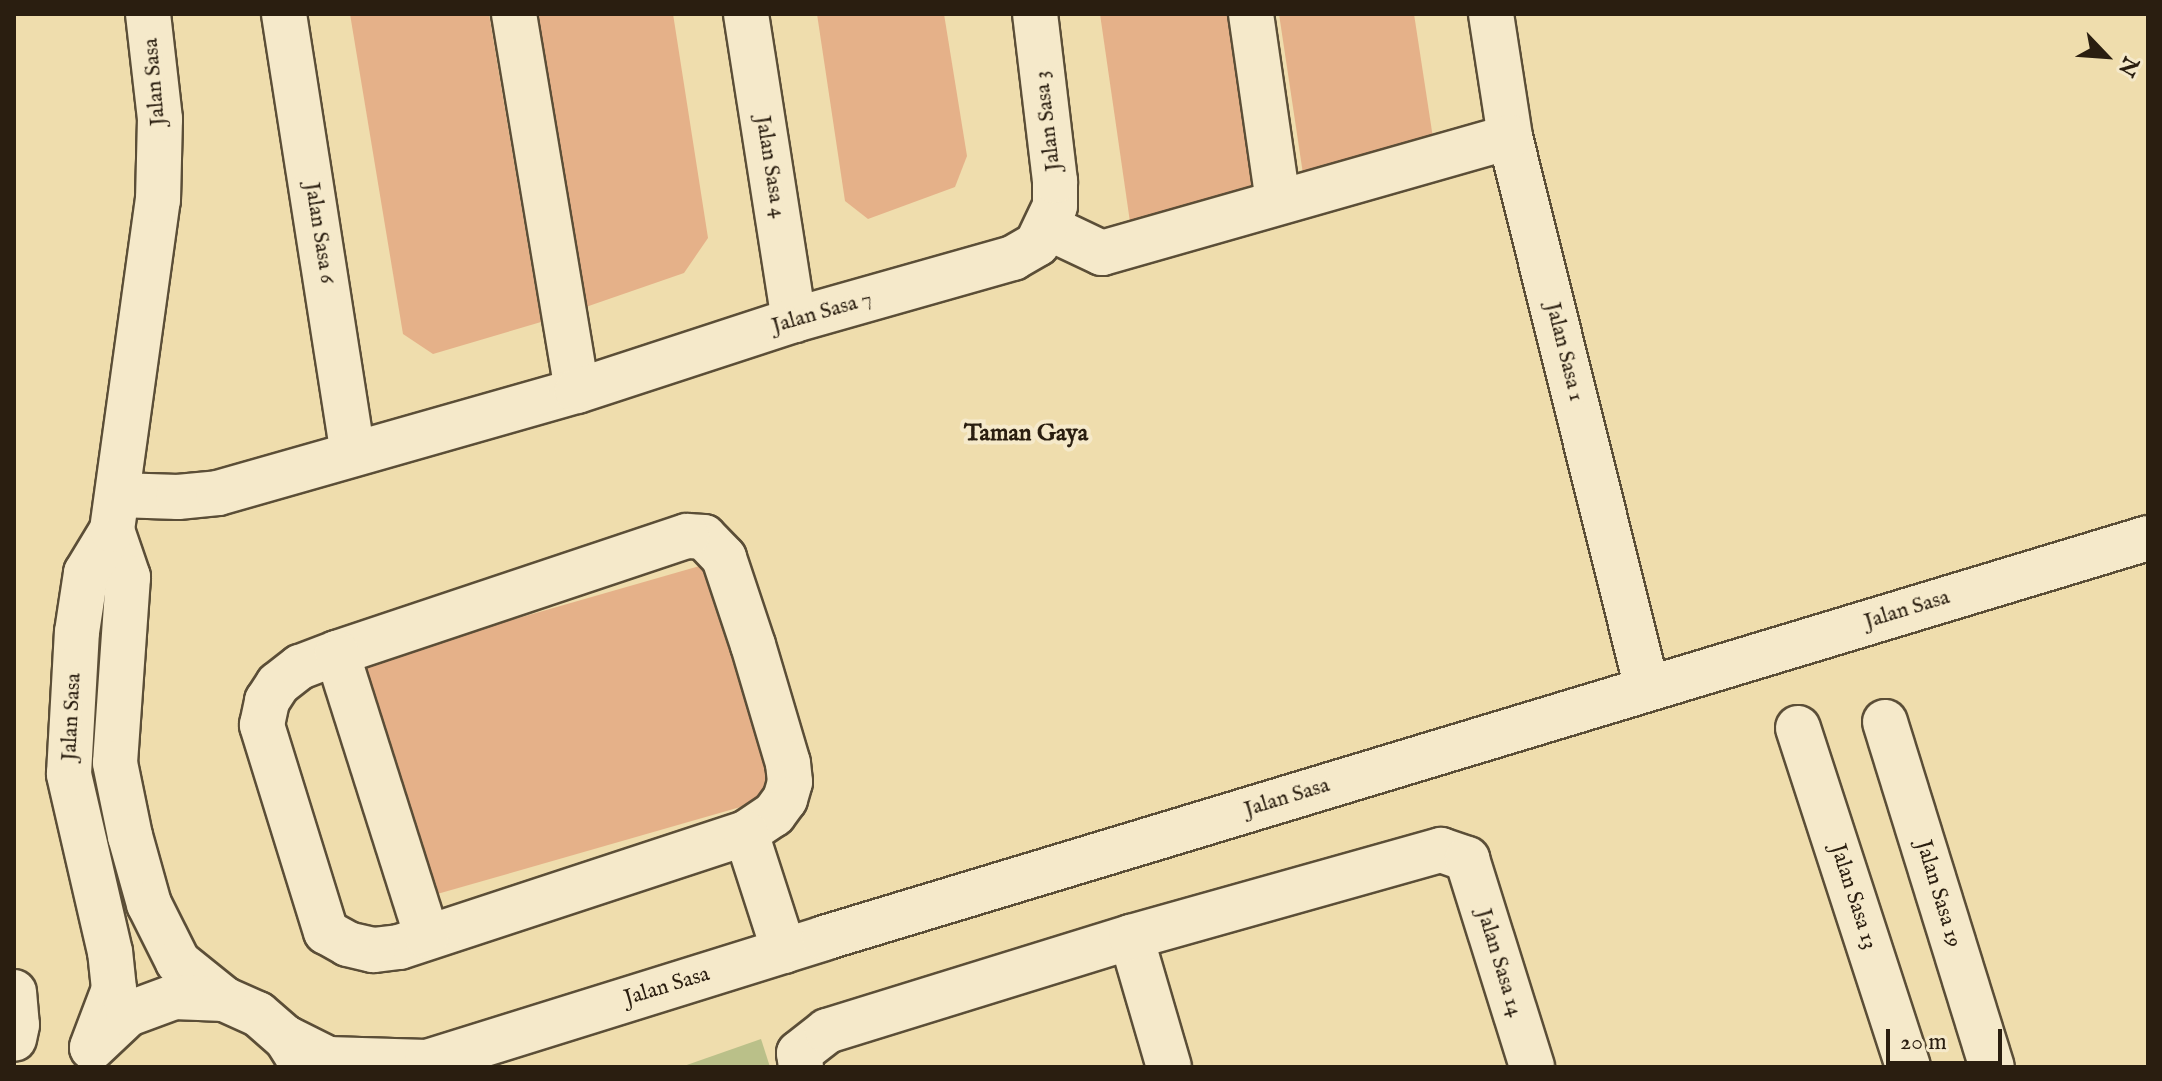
<!DOCTYPE html>
<html>
<head>
<meta charset="utf-8">
<style>
  body { margin:0 }
  #map { position:relative; width:2162px; height:1081px; overflow:hidden; background:#efddad; font-family:"IM FELL English",serif }
  div>[style] { position:absolute }
  .green>* { inset:0; background:#bac089 }
  .building>* { inset:0; background:#e5b189; transform-origin:0 0 }
  .roads { filter:drop-shadow(2px 0 #5b4e37) drop-shadow(-2px 0 #5b4e37) drop-shadow(0 2px #5b4e37) drop-shadow(0 -2px #5b4e37) }
  .minor>* { height:44px; margin:-22px; padding:0 22px; transform-origin:22px; border-radius:22px; background:#f5e9ca }
  span { translate:-50% -50%; white-space:nowrap; text-align:center; line-height:1.15; -webkit-text-stroke:8px #f5e9ca; paint-order:stroke }
  .street-label { font-size:22px; color:#2a1e10 }
  .neighbourhood-label { font-size:24px; color:#2a1e10; font-weight:700 }
  .frame { position:absolute; inset:0; border:16px solid #2a1e10; pointer-events:none }
  .north { position:absolute; left:2066px; top:16px; width:80px; height:80px; -webkit-text-stroke:6px #f5e9ca; paint-order:stroke; rotate:115deg; font-size:22px; font-weight:700; line-height:32px; text-align:center; color:#2a1e10 }
  .north::after { content:''; display:block; margin:auto; width:28px; height:36px; background:#2a1e10; clip-path:polygon(50% 0,100% 100%,50% 72%,0 100%) }
  .scale { position:absolute; left:1886px; top:1029px; width:116px; height:36px; box-sizing:border-box; border:4px solid #2a1e10; border-top:0; padding-left:10px; font-size:24px; line-height:28px; white-space:nowrap; color:#2a1e10; -webkit-text-stroke:6px #f5e9ca; paint-order:stroke }
</style>
</head>
<body>
<div id="map">
  <div class="green">
    <div style="clip-path:polygon(761px 1039px,770px 1067px,681px 1067px)"></div>
  </div>
  <div class="building">
    <div style="clip-path:polygon(350px 14px,489px 14px,541px 322px,433px 354px,403px 334px)"></div>
    <div style="clip-path:polygon(534px 14px,673px 14px,708px 238px,684px 273px,580px 309px)"></div>
    <div style="clip-path:polygon(817px 14px,944px 14px,967px 156px,955px 187px,868px 219px,845px 201px)"></div>
    <div style="clip-path:polygon(1100px 14px,1235px 14px,1265px 186px,1131px 229px)"></div>
    <div style="clip-path:polygon(1279px 14px,1414px 14px,1433px 138px,1303px 174px)"></div>
    <div style="left:710px;top:563px;width:243px;height:369px;rotate:74deg"></div>
  </div>
  <div class="roads">
    <div class="minor">
      <div style="left:284px;top:14px;width:444px;rotate:81.1deg"></div>
      <div style="left:514px;top:14px;width:382px;rotate:80.5deg"></div>
      <div style="left:746px;top:14px;width:310px;rotate:81.1deg"></div>
      <div style="left:1251px;top:14px;width:189px;rotate:81.8deg"></div>
      <div style="left:1491px;top:14px;width:124px;rotate:81.2deg"></div>
      <div style="left:1510px;top:137px;width:568px;rotate:76.04deg"></div>
      <div style="left:1047px;top:227px;width:61px;rotate:25.3deg"></div>
      <div style="left:1102px;top:253px;width:424px;rotate:-15.9deg"></div>
      <div style="left:118px;top:495px;width:60px;rotate:1.9deg"></div>
      <div style="left:178px;top:497px;width:40px;rotate:-5.7deg"></div>
      <div style="left:218px;top:493px;width:373px;rotate:-15.9deg"></div>
      <div style="left:577px;top:391px;width:228px;rotate:-18.1deg"></div>
      <div style="left:794px;top:320px;width:228px;rotate:-15.8deg"></div>
      <div style="left:1013px;top:258px;width:28px;rotate:-30deg"></div>
      <div style="left:1037px;top:244px;width:42px;rotate:-64.7deg"></div>
      <div style="left:1055px;top:206px;width:25px;rotate:-90deg"></div>
      <div style="left:1055px;top:181px;width:168px;rotate:-96.8deg"></div>
      <div style="left:112px;top:530px;width:50px;rotate:71.2deg"></div>
      <div style="left:128px;top:577px;width:186px;rotate:94deg"></div>
      <div style="left:115px;top:763px;width:75px;rotate:78.4deg"></div>
      <div style="left:130px;top:836px;width:71px;rotate:74.4deg"></div>
      <div style="left:149px;top:904px;width:65px;rotate:63.4deg"></div>
      <div style="left:178px;top:962px;width:59px;rotate:38.8deg"></div>
      <div style="left:687px;top:536px;width:17px;rotate:3deg"></div>
      <div style="left:704px;top:537px;width:29px;rotate:46deg"></div>
      <div style="left:724px;top:558px;width:92px;rotate:71.6deg"></div>
      <div style="left:753px;top:645px;width:123px;rotate:73.5deg"></div>
      <div style="left:788px;top:763px;width:19px;rotate:84deg"></div>
      <div style="left:790px;top:782px;width:18px;rotate:106deg"></div>
      <div style="left:785px;top:799px;width:19px;rotate:126deg"></div>
      <div style="left:774px;top:814px;width:34px;rotate:146deg"></div>
      <div style="left:746px;top:833px;width:365px;rotate:161.8deg"></div>
      <div style="left:399px;top:947px;width:26px;rotate:173deg"></div>
      <div style="left:373px;top:950px;width:26px;rotate:-167deg"></div>
      <div style="left:348px;top:944px;width:25px;rotate:-151deg"></div>
      <div style="left:326px;top:932px;width:217px;rotate:-107.2deg"></div>
      <div style="left:262px;top:725px;width:25px;rotate:-78deg"></div>
      <div style="left:267px;top:701px;width:20px;rotate:-57deg"></div>
      <div style="left:278px;top:684px;width:28px;rotate:-38deg"></div>
      <div style="left:300px;top:667px;width:40px;rotate:-21deg"></div>
      <div style="left:337px;top:653px;width:369px;rotate:-18.5deg"></div>
      <div style="left:337px;top:653px;width:297px;rotate:72.4deg"></div>
      <div style="left:1885px;top:722px;width:361px;rotate:72.8deg"></div>
      <div style="left:1798px;top:728px;width:356px;rotate:72deg"></div>
      <div style="left:746px;top:833px;width:124px;rotate:72.1deg"></div>
      <div style="left:1131px;top:937px;width:135px;rotate:73.7deg"></div>
      <div style="left:14px;top:992px;width:33px;rotate:85deg"></div>
      <div style="left:17px;top:1025px;width:14px;rotate:102deg"></div>
      <div style="left:286px;top:1038px;width:47px;rotate:26.6deg"></div>
      <div style="left:328px;top:1059px;width:99px;rotate:1.7deg"></div>
      <div style="left:92px;top:1047px;width:62px;rotate:-69.2deg"></div>
      <div style="left:114px;top:989px;width:37px;rotate:-96deg"></div>
      <div style="left:110px;top:952px;width:183px;rotate:-103deg"></div>
      <div style="left:69px;top:774px;width:142px;rotate:-86.8deg"></div>
      <div style="left:77px;top:632px;width:60px;rotate:-81.3deg"></div>
      <div style="left:86px;top:573px;width:50px;rotate:-58.8deg"></div>
      <div style="left:112px;top:530px;width:333px;rotate:-82.1deg"></div>
      <div style="left:158px;top:200px;width:81px;rotate:-88.6deg"></div>
      <div style="left:160px;top:119px;width:106px;rotate:-96.5deg"></div>
      <div style="left:92px;top:1048px;width:50px;rotate:-43.4deg"></div>
      <div style="left:128px;top:1014px;width:49px;rotate:-20.3deg"></div>
      <div style="left:174px;top:997px;width:50px;rotate:2.3deg"></div>
      <div style="left:224px;top:999px;width:37px;rotate:24deg"></div>
      <div style="left:258px;top:1014px;width:37px;rotate:41deg"></div>
      <div style="left:286px;top:1038px;width:34px;rotate:58deg"></div>
      <div style="left:420px;top:1067px;width:9px;rotate:-36deg"></div>
      <div style="left:427px;top:1062px;width:416px;rotate:-17.3deg"></div>
      <div style="left:824px;top:938px;width:1383px;rotate:-16.81deg"></div>
      <div style="left:801px;top:1067px;width:14px;rotate:-98deg"></div>
      <div style="left:799px;top:1053px;width:36px;rotate:-38deg"></div>
      <div style="left:827px;top:1031px;width:318px;rotate:-17.2deg"></div>
      <div style="left:1131px;top:937px;width:322px;rotate:-15.7deg"></div>
      <div style="left:1441px;top:850px;width:28px;rotate:19deg"></div>
      <div style="left:1467px;top:859px;width:218px;rotate:72.6deg"></div>
    </div>
  </div>
  <div class="street-label">
    <span style="left:155px;top:82px;rotate:-95deg">Jalan Sasa</span>
    <span style="left:1048px;top:121px;rotate:-97deg">Jalan Sasa 3</span>
    <span style="left:770px;top:167px;rotate:81deg">Jalan Sasa 4</span>
    <span style="left:319px;top:233px;rotate:81deg">Jalan Sasa 6</span>
    <span style="left:822px;top:313px;rotate:-16deg">Jalan Sasa 7</span>
    <span style="left:1564px;top:352px;rotate:76deg">Jalan Sasa 1</span>
    <span style="left:1907px;top:610px;rotate:-17deg">Jalan Sasa</span>
    <span style="left:72px;top:717px;rotate:-87deg">Jalan Sasa</span>
    <span style="left:1287px;top:798px;rotate:-17deg">Jalan Sasa</span>
    <span style="left:1938px;top:894px;rotate:73deg">Jalan Sasa 19</span>
    <span style="left:1853px;top:897px;rotate:72deg">Jalan Sasa 13</span>
    <span style="left:1499px;top:963px;rotate:73deg">Jalan Sasa 14</span>
    <span style="left:667px;top:987px;rotate:-17deg">Jalan Sasa</span>
  </div>
  <div class="neighbourhood-label">
    <span style="left:1026px;top:434px">Taman Gaya</span>
  </div>
  <div class="frame"></div>
  <div class="north">N</div>
  <div class="scale">20 m</div>
</div>
</body>
</html>
